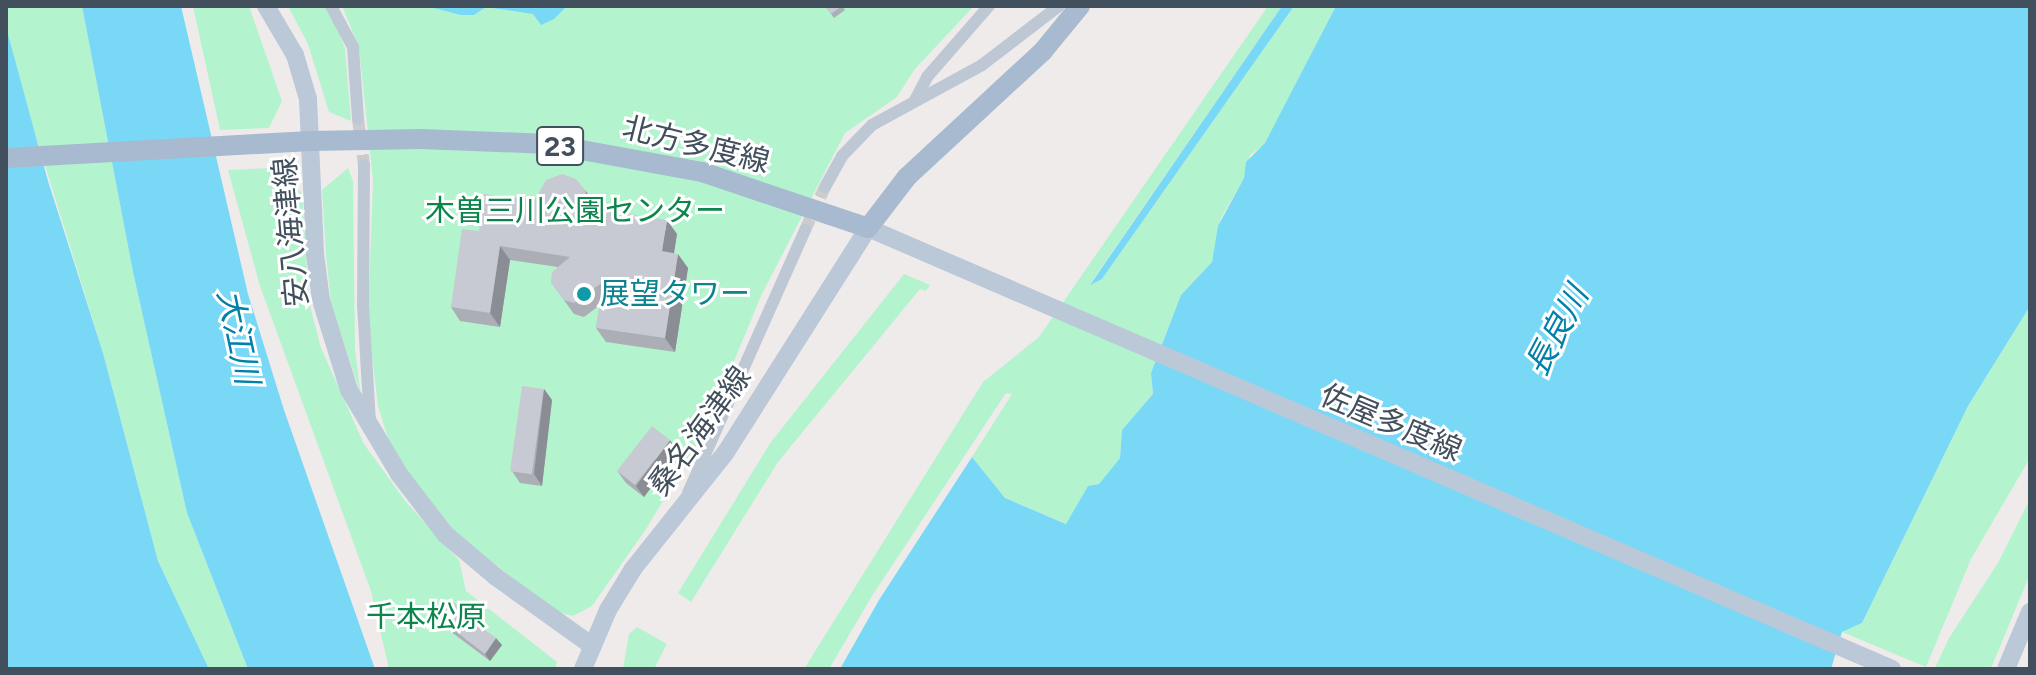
<!DOCTYPE html>
<html>
<head>
<meta charset="utf-8">
<style>
  body { margin:0 }
  #map { position:relative; width:2036px; height:675px; overflow:hidden; background:#efebeb; font-family:Figtree,"Noto Sans JP",sans-serif }
  div>[style] { position:absolute }
  .green>* { inset:0; background:#b3f4ce }
  .water>* { inset:0; background:#7ad8f7 }
  .street-tunnel>* { height:12px; margin-top:-6px; transform-origin:0; background:repeating-linear-gradient(90deg,#ccccce 0 12px,transparent 0 18px) }
  .street>* { height:12px; margin:-6px; padding:0 6px; transform-origin:6px; border-radius:6px; background:#bdc8d4 }
  .secondary>* { height:18px; margin:-9px; padding:0 9px; transform-origin:9px; border-radius:9px; background:#bbc8d8 }
  .primary>* { height:20px; margin:-10px; padding:0 10px; transform-origin:10px; border-radius:10px; background:#a7bacf }
  .wall>* { inset:0; background:#abaeb5 }
  .shaded-wall>* { inset:0; background:#8b8d94 }
  .building>* { inset:0; background:#c7cad3; transform-origin:0 0 }
  .dots>* { width:22px; height:22px; translate:-50% -50%; box-sizing:border-box; border:4px solid #fff; border-radius:50% }
  span { translate:-50% -50%; white-space:nowrap; text-align:center; line-height:1.15; -webkit-text-stroke:6px #fff; paint-order:stroke }
  .shield-label span { padding:2px 6px; background:#fff; border:2px solid; border-radius:6px; -webkit-text-stroke-width:0 }
  .shield-label { font-size:28px; color:#424f5c; font-weight:700 }
  .street-label { font-size:30px; color:#424f5c }
  .park-label { font-size:30px; color:#0b854c }
  .culture-label { font-size:30px; color:#0d838f }
  .left { translate:0 -50%; text-align:left }
  .water-label { font-size:32px; color:#0180a9; font-style:italic }
  .frame { position:absolute; inset:0; border:8px solid #424f5c; pointer-events:none }
</style>
</head>
<body>
<div id="map">
  <div class="green">
    <div style="clip-path:polygon(6px 6px,82px 6px,133px 272px,187px 513px,248px 669px,209px 669px,158px 561px,103px 353px,21px 88px,6px 27px)"></div>
    <div style="clip-path:polygon(193px 6px,249px 6px,282px 101px,269px 128px,220px 130px)"></div>
    <div style="clip-path:polygon(288px 6px,324px 6px,338px 30px,345px 48px,351px 121px,329px 112px,308px 44px)"></div>
    <div style="clip-path:polygon(342px 6px,974px 6px,914px 70px,897px 97px,845px 133px,761px 296px,705px 431px,646px 529px,592px 606px,573px 616px,554px 611px,447px 526px,392px 451px,378px 406px,368px 322px,373px 181px,359px 47px)"></div>
    <div style="clip-path:polygon(1268px 6px,1282px 6px,1090px 284px,1102px 279px,1294px 6px,1336px 6px,1265px 144px,1250px 155px,1244px 178px,1221px 218px,1212px 262px,1181px 295px,1151px 373px,1153px 394px,1122px 430px,1120px 458px,1099px 484px,1088px 486px,1067px 524px,1005px 498px,972px 457px,1012px 394px,1006px 393px,872px 596px,829px 669px,804px 669px,983px 382px,1039px 337px)"></div>
    <div style="clip-path:polygon(273px 168px,302px 193px,309px 302px,321px 348px,364px 444px,406px 502px,459px 560px,466px 591px,557px 662px,555px 669px,389px 669px,371px 591px,260px 286px,228px 170px)"></div>
    <div style="clip-path:polygon(348px 168px,353px 181px,355px 350px,361px 395px,331px 303px,326px 254px,322px 190px)"></div>
    <div style="clip-path:polygon(904px 274px,930px 285px,926px 291px,920px 289px,778px 462px,691px 602px,678px 593px,771px 442px)"></div>
    <div style="clip-path:polygon(2030px 306px,2030px 458px,1971px 559px,1926px 667px,1842px 632px,1862px 623px,1968px 406px)"></div>
    <div style="clip-path:polygon(2030px 499px,2030px 574px,1992px 666px,1986px 669px,1935px 668px,1949px 638px,1998px 563px)"></div>
    <div style="clip-path:polygon(637px 627px,667px 644px,654px 669px,623px 669px,629px 634px)"></div>
  </div>
  <div class="water">
    <div style="clip-path:polygon(82px 6px,181px 6px,248px 294px,284px 410px,375px 669px,248px 669px,187px 513px,133px 272px)"></div>
    <div style="clip-path:polygon(426px 6px,567px 6px,554px 19px,541px 25px,533px 14px,486px 7px,474px 15px,461px 15px)"></div>
    <div style="clip-path:polygon(1282px 6px,1294px 6px,1102px 279px,1090px 285px)"></div>
    <div style="clip-path:polygon(1336px 6px,2030px 6px,2030px 306px,1968px 406px,1862px 623px,1842px 632px,1831px 669px,840px 669px,879px 600px,972px 457px,1005px 498px,1066px 524px,1088px 486px,1099px 484px,1120px 458px,1122px 430px,1153px 394px,1151px 373px,1181px 295px,1212px 262px,1218px 226px,1244px 178px,1246px 162px,1265px 143px)"></div>
    <div style="clip-path:polygon(6px 27px,48px 181px,103px 353px,158px 561px,209px 669px,6px 669px)"></div>
  </div>
  <div class="street-tunnel">
    <div style="left:358px;top:119px;width:46px;rotate:82.6deg"></div>
    <div style="left:805px;top:230px;width:47px;rotate:-65.1deg"></div>
  </div>
  <div class="street">
    <div style="left:331px;top:6px;width:47px;rotate:61.8deg"></div>
    <div style="left:353px;top:47px;width:72px;rotate:86deg"></div>
    <div style="left:915px;top:100px;width:26px;rotate:-62deg"></div>
    <div style="left:927px;top:77px;width:94px;rotate:-48.9deg"></div>
    <div style="left:364px;top:165px;width:140px;rotate:90.4deg"></div>
    <div style="left:363px;top:305px;width:117px;rotate:86.6deg"></div>
    <div style="left:825px;top:187px;width:35px;rotate:-61deg"></div>
    <div style="left:842px;top:156px;width:43px;rotate:-45.9deg"></div>
    <div style="left:872px;top:125px;width:125px;rotate:-28.6deg"></div>
    <div style="left:982px;top:65px;width:97px;rotate:-37.5deg"></div>
    <div style="left:688px;top:493px;width:288px;rotate:-66deg"></div>
  </div>
  <div class="secondary">
    <div style="left:266px;top:6px;width:57px;rotate:59.4deg"></div>
    <div style="left:295px;top:55px;width:46px;rotate:73.5deg"></div>
    <div style="left:308px;top:99px;width:155px;rotate:87.4deg"></div>
    <div style="left:315px;top:254px;width:46px;rotate:82.6deg"></div>
    <div style="left:321px;top:300px;width:94px;rotate:72.7deg"></div>
    <div style="left:349px;top:390px;width:98px;rotate:59.2deg"></div>
    <div style="left:399px;top:474px;width:76px;rotate:52.5deg"></div>
    <div style="left:445px;top:534px;width:67px;rotate:40.1deg"></div>
    <div style="left:496px;top:577px;width:117px;rotate:35.6deg"></div>
    <div style="left:583px;top:669px;width:64px;rotate:-67deg"></div>
    <div style="left:608px;top:610px;width:48px;rotate:-58.6deg"></div>
    <div style="left:633px;top:569px;width:149px;rotate:-51.5deg"></div>
    <div style="left:726px;top:452px;width:265px;rotate:-57.6deg"></div>
    <div style="left:868px;top:228px;width:1115px;rotate:23.3deg"></div>
    <div style="left:2006px;top:669px;width:62px;rotate:-67.2deg"></div>
  </div>
  <div class="primary">
    <div style="left:6px;top:158px;width:305px;rotate:-3.2deg"></div>
    <div style="left:311px;top:141px;width:110px;rotate:-1deg"></div>
    <div style="left:421px;top:139px;width:128px;rotate:2.2deg"></div>
    <div style="left:549px;top:144px;width:156px;rotate:10.4deg"></div>
    <div style="left:702px;top:172px;width:175px;rotate:18.6deg"></div>
    <div style="left:868px;top:228px;width:64px;rotate:-52.6deg"></div>
    <div style="left:907px;top:177px;width:185px;rotate:-42.8deg"></div>
    <div style="left:1043px;top:51px;width:58px;rotate:-50.6deg"></div>
  </div>
  <div class="wall">
    <div style="clip-path:polygon(825px 6px,842px 6px,845px 10px,834px 18px)"></div>
    <div style="clip-path:polygon(535px 200px,602px 204px,607px 211px,677px 234px,674px 253px,688px 268px,675px 352px,606px 342px,596px 328px,600px 305px,584px 317px,574px 314px,551px 282px,558px 267px,510px 260px,500px 327px,460px 321px,451px 307px,479px 231px)"></div>
    <div style="clip-path:polygon(544px 389px,552px 400px,542px 486px,520px 483px,512px 471px)"></div>
    <div style="clip-path:polygon(678px 452px,644px 497px,626px 483px,618px 472px)"></div>
    <div style="clip-path:polygon(464px 611px,469px 618px,502px 645px,490px 661px,442px 625px,437px 617px)"></div>
  </div>
  <div class="shaded-wall">
    <div style="clip-path:polygon(585px 190px,595px 204px,587px 202px)"></div>
    <div style="clip-path:polygon(667px 220px,677px 234px,672px 265px,662px 251px)"></div>
    <div style="clip-path:polygon(500px 246px,510px 260px,500px 327px,490px 313px)"></div>
    <div style="clip-path:polygon(678px 254px,688px 268px,675px 352px,665px 338px)"></div>
    <div style="clip-path:polygon(544px 389px,552px 400px,542px 486px,534px 474px)"></div>
    <div style="clip-path:polygon(670px 440px,678px 452px,644px 497px,636px 486px)"></div>
    <div style="clip-path:polygon(496px 638px,502px 645px,490px 661px,485px 654px)"></div>
  </div>
  <div class="building">
    <div style="clip-path:polygon(825px 6px,842px 6px,831px 14px)"></div>
    <div style="clip-path:polygon(562px 174px,576px 179px,585px 190px,587px 202px,602px 204px,601px 210px,667px 220px,662px 251px,678px 254px,665px 338px,596px 328px,603px 282px,574px 303px,564px 300px,551px 282px,552px 272px,570px 257px,500px 246px,490px 313px,451px 307px,462px 229px,479px 231px,484px 194px,535px 200px,546px 180px)"></div>
    <div style="left:522px;top:386px;width:22px;height:86px;rotate:8deg"></div>
    <div style="left:652px;top:426px;width:23px;height:57px;rotate:38deg"></div>
    <div style="clip-path:polygon(451px 600px,464px 611px,462px 613px,496px 638px,485px 654px,437px 617px)"></div>
  </div>
  <div class="dots">
    <div style="left:584px;top:294px;background:#0f9aa8"></div>
  </div>
  <div class="shield-label">
    <span style="left:560px;top:146px">23</span>
  </div>
  <div class="street-label">
    <span style="left:696px;top:145px;rotate:14deg">北方多度線</span>
    <span style="left:291px;top:232px;rotate:-95deg">安八海津線</span>
    <span style="left:1391px;top:423px;rotate:23deg">佐屋多度線</span>
    <span style="left:700px;top:431px;rotate:-54deg">桑名海津線</span>
  </div>
  <div class="park-label">
    <span style="left:575px;top:211px">木曽三川公園センター</span>
    <span style="left:426px;top:617px">千本松原</span>
  </div>
  <div class="culture-label">
    <span class="left" style="left:600px;top:294px">展望タワー</span>
  </div>
  <div class="water-label">
    <span style="left:1557px;top:331px;rotate:-62deg">長良川</span>
    <span style="left:238px;top:337px;rotate:78deg">大江川</span>
  </div>
  <div class="frame"></div>
</div>
</body>
</html>
